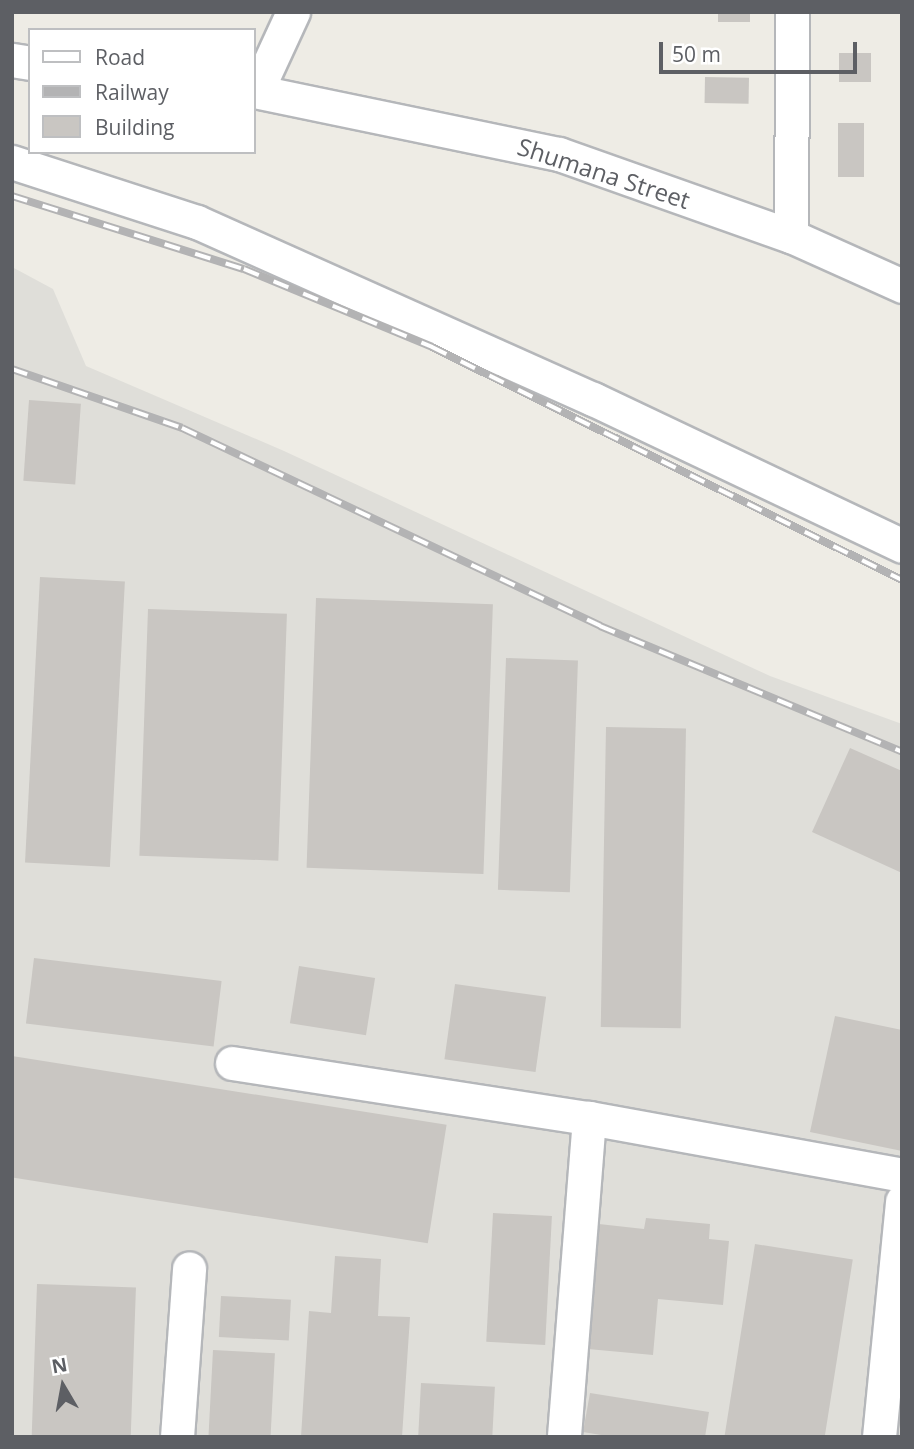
<!DOCTYPE html>
<html>
<head>
<meta charset="utf-8">
<style>
  body { margin:0 }
  #map { position:relative; width:914px; height:1449px; overflow:hidden; background:#eeece5; font-family:"Open Sans",sans-serif }
  div>[style] { position:absolute }
  .industrial>* { inset:0; background:#dfded9 }
  .building>* { inset:0; background:#c9c6c2; transform-origin:0 0 }
  .roads { filter:drop-shadow(2px 0 #b5b7ba) drop-shadow(-2px 0 #b5b7ba) drop-shadow(0 2px #b5b7ba) drop-shadow(0 -2px #b5b7ba) }
  .minor>* { height:33px; margin:-16.5px; padding:0 16.5px; transform-origin:16.5px; border-radius:16.5px; background:#fff }
  .rail>* { height:8px; margin-top:-4px; transform-origin:0; background:repeating-linear-gradient(90deg,#fff 0 16px,#b3b3b4 0 32px); box-sizing:border-box; border-block:2px solid #b3b3b4 }
  span { translate:-50% -50%; white-space:nowrap; text-align:center; line-height:1.15; -webkit-text-stroke:6px #fff; paint-order:stroke }
  .street-label { font-size:24px; color:#5d5f64 }
  .frame { position:absolute; inset:0; border:14px solid #5d5f64; pointer-events:none }
  .legend { position:absolute; left:28px; top:28px; width:228px; height:126px; box-sizing:border-box; background:#fff; border:2px solid #bebfc1; margin:0; padding:9px 12px; list-style:none; font-size:21px; color:#5d5f64 }
  .legend li { display:flex; align-items:center; gap:14px; height:35px }
  .legend b { width:35px; border:2px solid #bebfc1 }
  .north { position:absolute; left:28px; top:1351px; width:70px; height:70px; -webkit-text-stroke:5px #fff; paint-order:stroke; rotate:350deg; font-size:19px; font-weight:700; line-height:28px; text-align:center; color:#5d5f64 }
  .north::after { content:''; display:block; margin:auto; width:24px; height:32px; background:#5d5f64; clip-path:polygon(50% 0,100% 100%,50% 72%,0 100%) }
  .scale { position:absolute; left:659px; top:42px; width:198px; height:32px; box-sizing:border-box; border:4px solid #5d5f64; border-top:0; padding-left:9px; font-size:21px; line-height:24px; white-space:nowrap; color:#5d5f64; -webkit-text-stroke:5px #fff; paint-order:stroke }
</style>
</head>
<body>
<div id="map">
  <div class="industrial">
    <div style="clip-path:polygon(12px 267px,53px 289px,86px 366px,284px 451px,770px 676px,902px 724px,902px 1437px,12px 1437px)"></div>
  </div>
  <div class="building">
    <div style="left:718px;top:12px;width:32px;height:10px"></div>
    <div style="left:839px;top:53px;width:32px;height:29px"></div>
    <div style="left:705px;top:77px;width:44px;height:26px;rotate:1deg"></div>
    <div style="left:838px;top:123px;width:26px;height:54px"></div>
    <div style="left:29px;top:400px;width:52px;height:81px;rotate:4deg"></div>
    <div style="left:40px;top:577px;width:85px;height:286px;rotate:3deg"></div>
    <div style="left:316px;top:598px;width:177px;height:270px;rotate:2deg"></div>
    <div style="left:148px;top:609px;width:139px;height:247px;rotate:2deg"></div>
    <div style="left:506px;top:658px;width:72px;height:232px;rotate:2deg"></div>
    <div style="left:606px;top:727px;width:80px;height:300px;rotate:1deg"></div>
    <div style="clip-path:polygon(850px 748px,902px 771px,902px 873px,812px 832px)"></div>
    <div style="left:34px;top:958px;width:189px;height:66px;rotate:7deg"></div>
    <div style="left:299px;top:966px;width:77px;height:58px;rotate:9deg"></div>
    <div style="left:455px;top:984px;width:92px;height:76px;rotate:8deg"></div>
    <div style="clip-path:polygon(835px 1016px,902px 1030px,902px 1151px,810px 1132px)"></div>
    <div style="left:12px;top:1056px;width:440px;height:120px;rotate:9deg"></div>
    <div style="left:493px;top:1213px;width:59px;height:129px;rotate:3deg"></div>
    <div style="clip-path:polygon(646px 1218px,710px 1224px,709px 1239px,729px 1241px,723px 1305px,658px 1299px,653px 1355px,588px 1349px,599px 1224px,644px 1229px)"></div>
    <div style="left:755px;top:1244px;width:99px;height:195px;rotate:9deg"></div>
    <div style="clip-path:polygon(335px 1256px,381px 1259px,378px 1316px,410px 1317px,402px 1437px,301px 1437px,309px 1311px,331px 1313px)"></div>
    <div style="left:37px;top:1284px;width:99px;height:153px;rotate:2deg"></div>
    <div style="left:221px;top:1296px;width:70px;height:41px;rotate:3deg"></div>
    <div style="left:213px;top:1350px;width:62px;height:87px;rotate:3deg"></div>
    <div style="left:421px;top:1383px;width:74px;height:54px;rotate:3deg"></div>
    <div style="clip-path:polygon(590px 1393px,709px 1412px,705px 1437px,613px 1437px,583px 1432px)"></div>
  </div>
  <div class="roads">
    <div class="minor">
      <div style="left:12px;top:60px;width:18px;rotate:9deg"></div>
      <div style="left:257px;top:90px;width:86px;rotate:-65.2deg"></div>
      <div style="left:254px;top:91px;width:311px;rotate:11.7deg"></div>
      <div style="left:559px;top:154px;width:246px;rotate:19.5deg"></div>
      <div style="left:791px;top:236px;width:122px;rotate:24.2deg"></div>
      <div style="left:12px;top:162px;width:194px;rotate:18deg"></div>
      <div style="left:197px;top:222px;width:434px;rotate:24.1deg"></div>
      <div style="left:593px;top:399px;width:342px;rotate:25.4deg"></div>
      <div style="left:791px;top:236px;width:224px;rotate:-89.7deg"></div>
      <div style="left:232px;top:1063px;width:361px;rotate:8.8deg"></div>
      <div style="left:589px;top:1118px;width:320px;rotate:94.5deg"></div>
      <div style="left:589px;top:1118px;width:318px;rotate:10.3deg"></div>
      <div style="left:177px;top:1437px;width:169px;rotate:-85.9deg"></div>
      <div style="left:879px;top:1437px;width:237px;rotate:-84.4deg"></div>
    </div>
  </div>
  <div class="rail">
    <div style="left:12px;top:196px;width:243px;rotate:17.5deg"></div>
    <div style="left:244px;top:269px;width:204px;rotate:22.5deg"></div>
    <div style="left:432px;top:347px;width:525px;rotate:26.37deg"></div>
    <div style="left:12px;top:369px;width:180px;rotate:19.1deg"></div>
    <div style="left:182px;top:428px;width:463px;rotate:25.3deg"></div>
    <div style="left:600px;top:626px;width:327px;rotate:22.6deg"></div>
  </div>
  <div class="street-label">
    <span style="left:604px;top:173px;rotate:18deg">Shumana Street</span>
  </div>
  <div class="frame"></div>
  <ul class="legend">
  <li><b style="height:9px;background:#fff"></b>Road</li>
  <li><b style="height:9px;background:#b3b3b4"></b>Railway</li>
  <li><b style="height:19px;background:#c9c6c2"></b>Building</li>
  </ul>
  <div class="north">N</div>
  <div class="scale">50 m</div>
</div>
</body>
</html>
